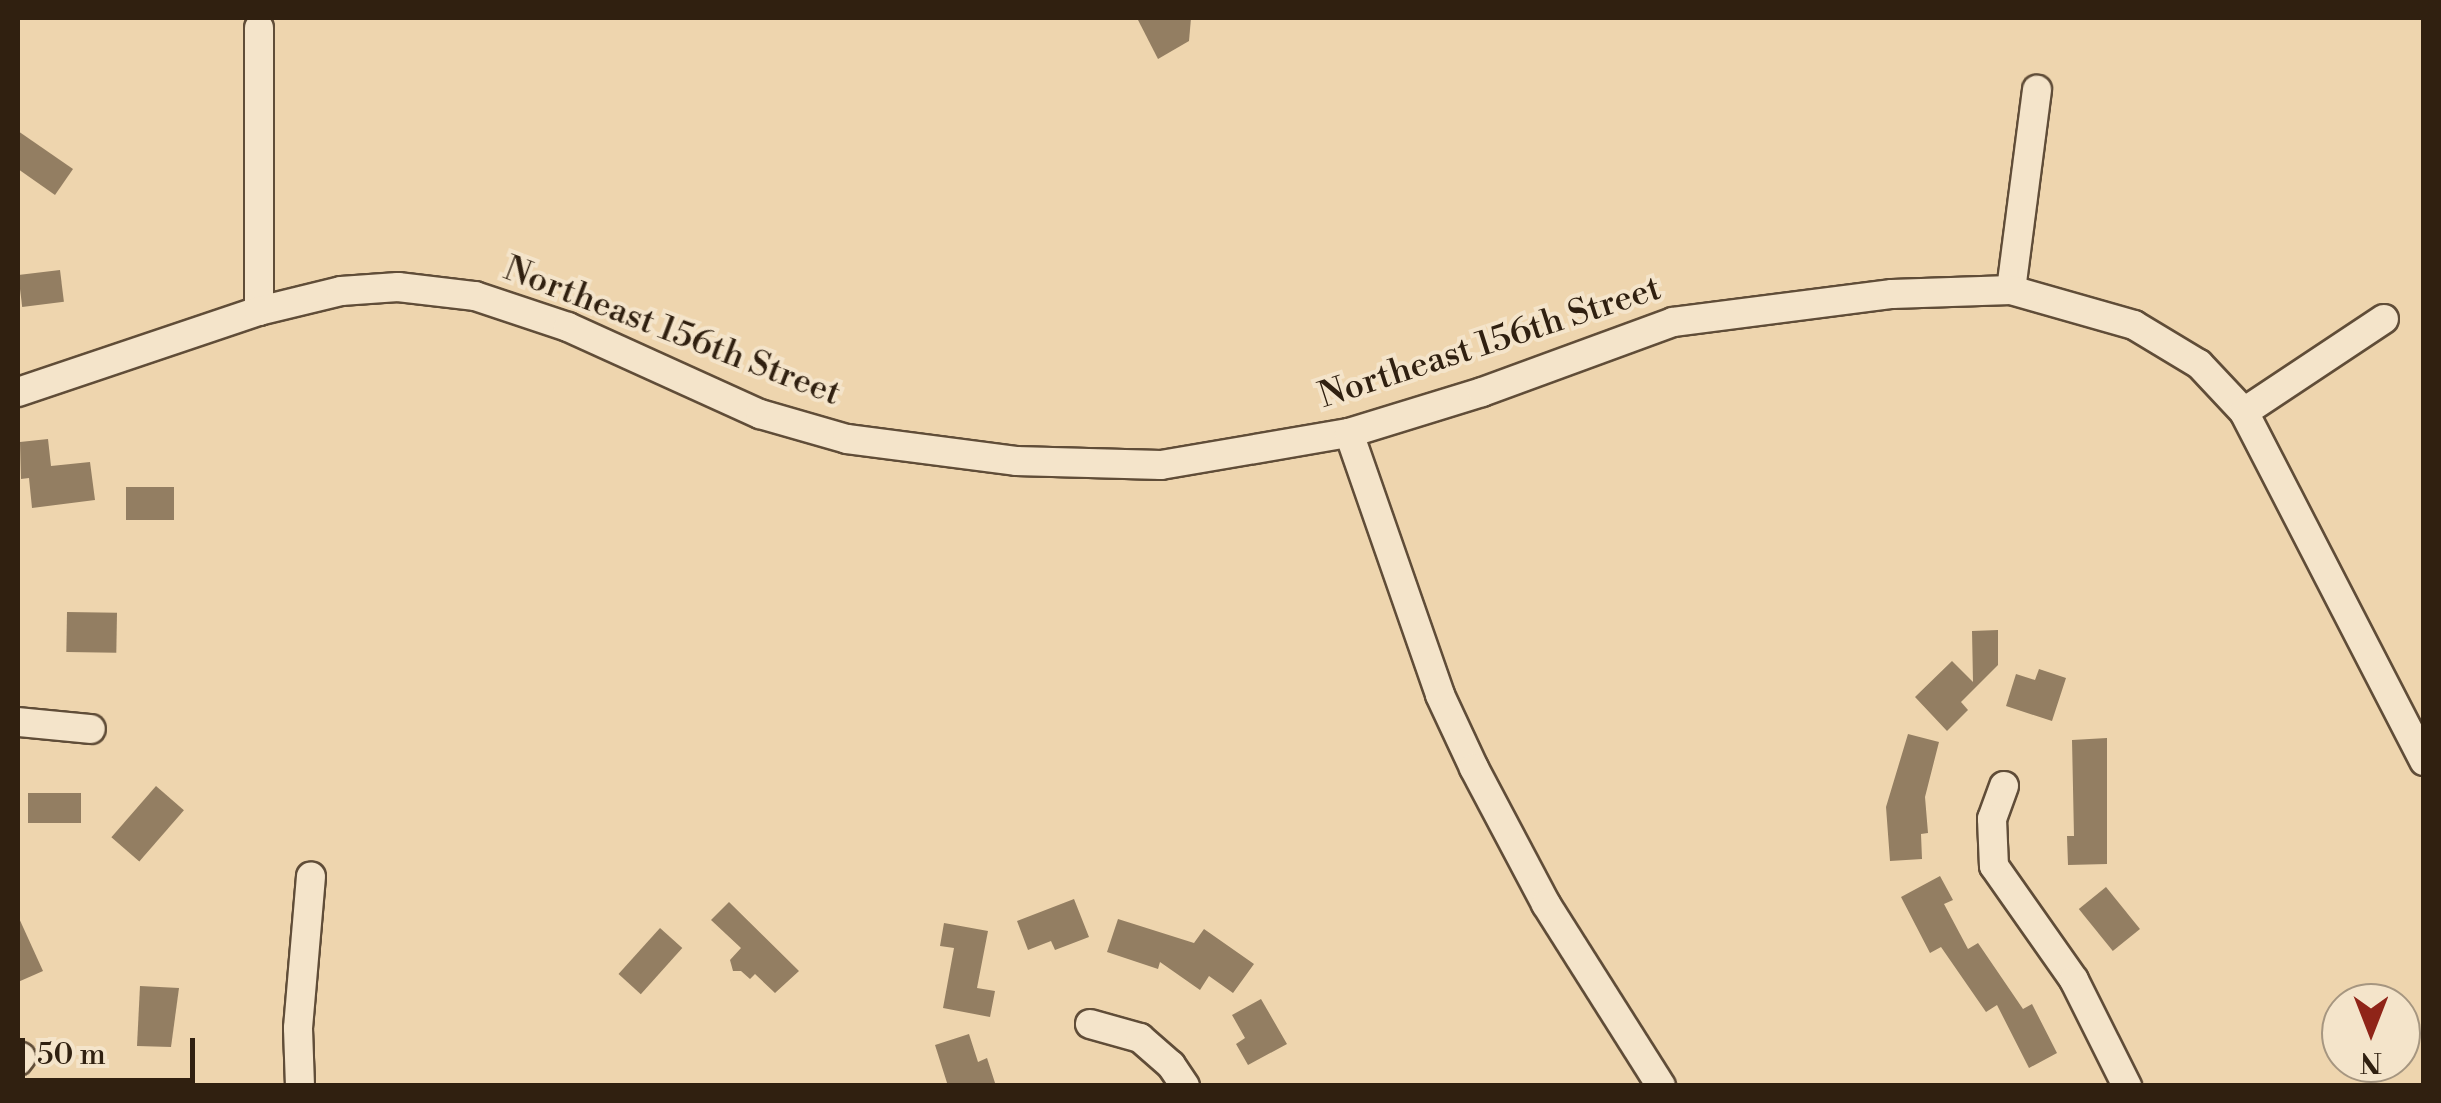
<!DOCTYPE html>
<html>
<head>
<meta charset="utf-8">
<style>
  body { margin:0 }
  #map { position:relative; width:2441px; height:1103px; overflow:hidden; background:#eed5ae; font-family:"Libre Bodoni",serif }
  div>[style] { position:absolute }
  .building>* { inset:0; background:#937e62; transform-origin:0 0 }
  .roads { filter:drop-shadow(2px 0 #604d38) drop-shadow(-2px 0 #604d38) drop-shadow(0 2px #604d38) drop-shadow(0 -2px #604d38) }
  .minor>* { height:28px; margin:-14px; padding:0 14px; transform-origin:14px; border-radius:14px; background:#f4e4ca }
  span { translate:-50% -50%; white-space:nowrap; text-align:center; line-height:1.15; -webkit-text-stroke:8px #f4e4ca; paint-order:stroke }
  .street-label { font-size:35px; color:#302010 }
  .frame { position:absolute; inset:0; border:20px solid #302010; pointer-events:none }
  .north { position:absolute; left:2321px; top:983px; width:100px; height:100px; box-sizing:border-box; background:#f4e4ca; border:2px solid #a69680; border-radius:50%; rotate:180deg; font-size:28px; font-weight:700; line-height:40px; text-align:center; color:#302010 }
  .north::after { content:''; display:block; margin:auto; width:35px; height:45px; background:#8f2418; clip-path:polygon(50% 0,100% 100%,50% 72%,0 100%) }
  .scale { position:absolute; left:20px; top:1038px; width:175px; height:45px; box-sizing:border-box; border:5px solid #302010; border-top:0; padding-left:12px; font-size:30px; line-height:35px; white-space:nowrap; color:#302010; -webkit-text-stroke:8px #f4e4ca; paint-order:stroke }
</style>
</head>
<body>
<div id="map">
  <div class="building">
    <div style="clip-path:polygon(1137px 18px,1191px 18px,1189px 41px,1158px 59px)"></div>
    <div style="clip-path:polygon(18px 131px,73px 169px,55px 195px,18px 169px)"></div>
    <div style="left:60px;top:270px;width:32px;height:42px;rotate:83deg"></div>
    <div style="clip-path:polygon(48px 439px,51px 466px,90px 462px,95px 500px,32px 508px,29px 478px,21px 479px,20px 442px)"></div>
    <div style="left:174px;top:487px;width:33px;height:48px;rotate:90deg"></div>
    <div style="left:67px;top:612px;width:50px;height:40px;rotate:1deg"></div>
    <div style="clip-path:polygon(1998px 630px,1998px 665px,1961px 702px,1968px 710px,1947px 731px,1915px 697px,1952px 661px,1973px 682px,1972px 631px)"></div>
    <div style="clip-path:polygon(2039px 669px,2066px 678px,2052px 721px,2006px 706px,2016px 674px,2035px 680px)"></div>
    <div style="clip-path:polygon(1908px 734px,1939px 742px,1925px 797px,1928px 833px,1921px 834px,1922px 859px,1890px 861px,1886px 807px)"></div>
    <div style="clip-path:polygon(2107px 738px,2107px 864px,2068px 865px,2067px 836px,2074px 836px,2072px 740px)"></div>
    <div style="left:156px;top:786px;width:37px;height:68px;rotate:41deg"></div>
    <div style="left:81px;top:793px;width:30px;height:53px;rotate:90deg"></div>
    <div style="clip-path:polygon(1940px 876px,1953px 900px,1944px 904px,1968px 949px,1978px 943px,2023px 1009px,2032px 1004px,2057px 1053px,2029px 1068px,1997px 1005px,1986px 1012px,1941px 947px,1930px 953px,1901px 897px)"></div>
    <div style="left:2106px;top:887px;width:54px;height:35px;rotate:51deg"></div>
    <div style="clip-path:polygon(1074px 899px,1089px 937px,1055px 950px,1051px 941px,1028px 950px,1017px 921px)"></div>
    <div style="clip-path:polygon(729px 902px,799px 971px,775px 993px,755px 974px,750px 979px,741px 971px,733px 971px,730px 960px,741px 948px,711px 920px)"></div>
    <div style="clip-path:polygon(18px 916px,43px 971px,18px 982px)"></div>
    <div style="clip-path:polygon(1118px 919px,1194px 943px,1204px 929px,1254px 964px,1233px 993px,1209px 976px,1200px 990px,1160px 962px,1158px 969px,1107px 952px)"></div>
    <div style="clip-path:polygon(944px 923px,988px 931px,977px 988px,995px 991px,990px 1017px,943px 1008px,954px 948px,940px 946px)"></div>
    <div style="left:660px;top:928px;width:30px;height:62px;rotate:42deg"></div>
    <div style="clip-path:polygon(140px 986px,179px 988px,171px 1047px,137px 1046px)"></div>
    <div style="clip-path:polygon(1261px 999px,1287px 1044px,1248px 1065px,1236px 1044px,1245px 1038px,1232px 1015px)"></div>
    <div style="clip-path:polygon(969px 1034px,978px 1062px,987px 1058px,996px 1086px,948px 1086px,935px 1045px)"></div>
  </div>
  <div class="roads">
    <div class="minor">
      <div style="left:259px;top:28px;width:283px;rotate:90deg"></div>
      <div style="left:2011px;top:290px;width:202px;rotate:-82.6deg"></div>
      <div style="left:18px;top:392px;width:254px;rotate:-18.6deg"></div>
      <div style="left:259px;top:311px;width:84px;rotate:-13.7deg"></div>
      <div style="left:341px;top:291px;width:57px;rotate:-4deg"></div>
      <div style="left:398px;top:287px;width:78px;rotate:6.7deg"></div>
      <div style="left:475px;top:296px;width:98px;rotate:18.4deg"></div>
      <div style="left:568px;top:327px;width:211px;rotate:24.4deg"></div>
      <div style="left:760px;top:414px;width:91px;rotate:16deg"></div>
      <div style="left:847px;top:439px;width:170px;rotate:7.4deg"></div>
      <div style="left:1016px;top:461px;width:145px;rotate:1.6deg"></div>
      <div style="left:1161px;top:465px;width:191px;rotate:-9.7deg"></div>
      <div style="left:1349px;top:433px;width:139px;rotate:-17.1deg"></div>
      <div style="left:1482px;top:392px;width:203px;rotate:-20.1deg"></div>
      <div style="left:1673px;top:322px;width:221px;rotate:-7.3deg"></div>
      <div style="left:1892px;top:294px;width:119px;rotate:-1.9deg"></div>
      <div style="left:2011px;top:290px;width:128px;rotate:15.9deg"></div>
      <div style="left:2134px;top:325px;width:76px;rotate:31deg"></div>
      <div style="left:2199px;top:364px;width:66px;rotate:46.8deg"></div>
      <div style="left:2244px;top:412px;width:393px;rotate:62.7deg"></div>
      <div style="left:2244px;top:412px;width:168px;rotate:-33.6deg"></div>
      <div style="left:1349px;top:433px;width:277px;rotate:70.8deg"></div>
      <div style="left:1440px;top:695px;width:81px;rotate:65deg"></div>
      <div style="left:1474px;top:768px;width:154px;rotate:62.1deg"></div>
      <div style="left:1546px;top:904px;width:215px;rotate:57.7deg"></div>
      <div style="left:18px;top:722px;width:73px;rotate:5.5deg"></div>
      <div style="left:2004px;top:786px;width:35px;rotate:110deg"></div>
      <div style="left:1992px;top:819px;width:47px;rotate:87.6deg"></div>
      <div style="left:1994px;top:866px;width:139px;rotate:54.9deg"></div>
      <div style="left:2074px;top:980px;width:119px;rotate:63.4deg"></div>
      <div style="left:1090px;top:1024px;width:52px;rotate:15.6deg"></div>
      <div style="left:1140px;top:1038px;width:41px;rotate:41.1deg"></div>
      <div style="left:1171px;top:1065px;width:25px;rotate:56deg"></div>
      <div style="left:18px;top:1061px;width:5px;rotate:-53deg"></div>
      <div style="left:300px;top:1086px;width:58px;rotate:-92deg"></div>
      <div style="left:298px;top:1028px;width:152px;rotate:-85.1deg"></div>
    </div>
  </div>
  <div class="street-label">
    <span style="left:672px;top:332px;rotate:21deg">Northeast 156th Street</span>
    <span style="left:1490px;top:343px;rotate:-18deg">Northeast 156th Street</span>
  </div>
  <div class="frame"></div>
  <div class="north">N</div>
  <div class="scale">50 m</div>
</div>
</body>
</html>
